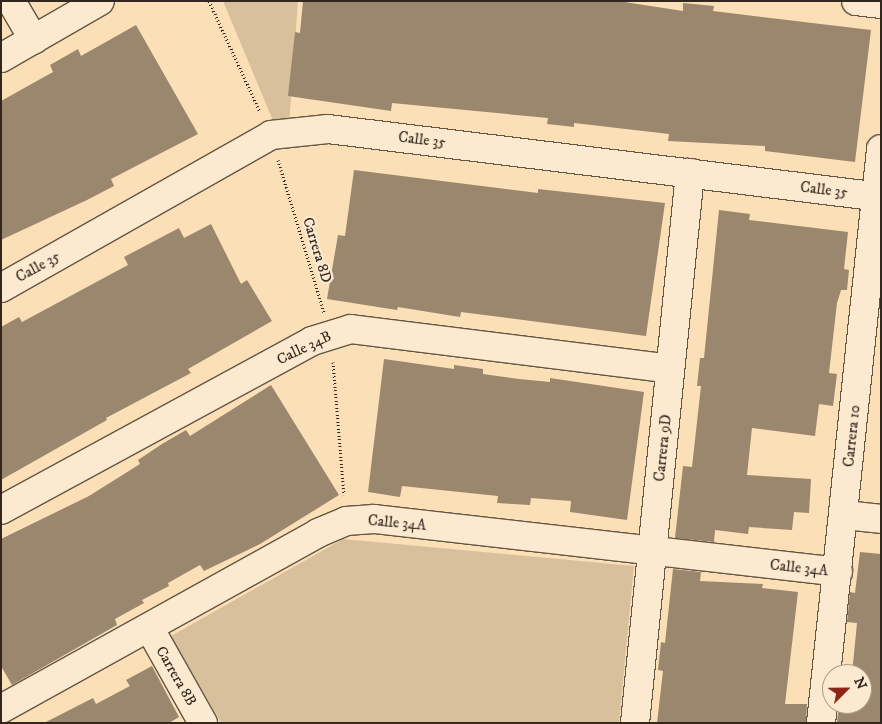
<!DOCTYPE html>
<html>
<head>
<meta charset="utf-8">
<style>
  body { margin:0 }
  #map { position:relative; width:882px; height:724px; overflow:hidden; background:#fbdfb6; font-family:"IM FELL DW Pica",serif }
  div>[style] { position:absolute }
  .green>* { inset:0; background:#d9c09c }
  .building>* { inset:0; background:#9b876d }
  .path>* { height:3px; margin-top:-1.5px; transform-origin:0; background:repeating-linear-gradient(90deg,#32271e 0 1px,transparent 0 3.5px) }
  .roads { filter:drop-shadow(1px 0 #645544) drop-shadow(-1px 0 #645544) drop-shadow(0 1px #645544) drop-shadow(0 -1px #645544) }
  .minor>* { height:28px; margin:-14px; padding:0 14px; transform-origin:14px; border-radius:14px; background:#fcead0 }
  span { translate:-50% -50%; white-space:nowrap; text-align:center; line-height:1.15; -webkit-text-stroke:4.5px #fcead0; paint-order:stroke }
  .street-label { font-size:15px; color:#32271e }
  .frame { position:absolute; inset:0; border:2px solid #32271e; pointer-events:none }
  .north { position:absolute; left:822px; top:664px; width:50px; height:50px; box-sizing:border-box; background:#fcead0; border:1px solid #ab9c89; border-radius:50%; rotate:67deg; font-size:14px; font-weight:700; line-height:20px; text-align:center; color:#32271e }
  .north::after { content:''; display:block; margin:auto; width:18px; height:22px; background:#8f2418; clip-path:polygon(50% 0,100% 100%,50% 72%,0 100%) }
</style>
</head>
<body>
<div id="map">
  <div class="green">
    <div style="clip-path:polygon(223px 1px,298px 1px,289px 125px,276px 128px)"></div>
    <div style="clip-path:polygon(343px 539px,634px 566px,619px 723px,221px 723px,171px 636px)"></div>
  </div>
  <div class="building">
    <div style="clip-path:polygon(303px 1px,618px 1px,683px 11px,683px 3px,714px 6px,713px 11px,871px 30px,855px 162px,765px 151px,765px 146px,668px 141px,669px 134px,574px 123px,574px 127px,547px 124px,548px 118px,392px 103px,391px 111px,288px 96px,295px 32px,300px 33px)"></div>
    <div style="clip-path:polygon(136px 25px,198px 134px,111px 179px,114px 186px,87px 200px,1px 240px,1px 101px,53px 72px,50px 65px,78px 49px,81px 56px)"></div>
    <div style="clip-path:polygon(354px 170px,538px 193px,538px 189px,665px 203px,646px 336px,461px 312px,460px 317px,398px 307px,397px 310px,327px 299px,338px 235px,345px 236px)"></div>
    <div style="clip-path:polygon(719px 210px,750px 214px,749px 220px,848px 232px,844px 269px,849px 270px,847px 290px,841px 290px,837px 303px,829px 373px,837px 374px,833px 406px,819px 404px,815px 436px,752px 428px,747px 475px,811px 479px,809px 513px,794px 512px,792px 530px,749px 527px,748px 534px,715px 530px,714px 542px,675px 538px,683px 466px,692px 467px,701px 386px,697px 386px,700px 358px,704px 358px)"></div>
    <div style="clip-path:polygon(211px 224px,241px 284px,247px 280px,272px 321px,188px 369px,191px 373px,106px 418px,107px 420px,1px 480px,1px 327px,19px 317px,22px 322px,128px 265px,124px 257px,179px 228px,184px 238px)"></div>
    <div style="clip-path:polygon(384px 359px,454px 369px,454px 365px,483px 369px,483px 374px,519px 379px,550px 382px,550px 378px,644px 392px,627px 520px,570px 512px,571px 501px,531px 498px,530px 505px,497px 503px,498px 496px,402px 486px,400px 497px,368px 492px)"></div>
    <div style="clip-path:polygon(271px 385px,339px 495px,260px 544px,204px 571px,200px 565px,168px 583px,169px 586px,142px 600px,144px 603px,115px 619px,117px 625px,12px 685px,1px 666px,1px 539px,89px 496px,140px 464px,138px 460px,162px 444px,186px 430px,190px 436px)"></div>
    <div style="clip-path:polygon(860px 552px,881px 554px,881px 723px,837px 723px,839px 704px,862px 704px,862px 674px,852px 674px,857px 623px,847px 622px,850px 592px,855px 593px)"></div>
    <div style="clip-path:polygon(673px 569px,701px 572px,700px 581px,763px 584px,762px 588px,798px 592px,785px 704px,807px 704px,806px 723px,657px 723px,663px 671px,658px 670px,661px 642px,665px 643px)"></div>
    <div style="clip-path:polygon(152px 666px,179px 717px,169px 723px,44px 723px,93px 698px,96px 704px,130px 686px,126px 680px)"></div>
  </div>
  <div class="path">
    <div style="left:209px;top:1px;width:122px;rotate:65.3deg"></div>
    <div style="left:278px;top:160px;width:159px;rotate:73.2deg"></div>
    <div style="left:333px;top:362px;width:133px;rotate:85.3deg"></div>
  </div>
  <div class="roads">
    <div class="minor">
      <div style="left:11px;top:1px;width:45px;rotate:59.5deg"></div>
      <div style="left:856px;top:1px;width:25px;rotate:7deg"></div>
      <div style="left:1px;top:58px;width:114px;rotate:-29.9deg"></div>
      <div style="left:1px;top:288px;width:310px;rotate:-29.5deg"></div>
      <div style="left:271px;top:135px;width:57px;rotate:-6deg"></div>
      <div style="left:328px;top:129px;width:557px;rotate:7.01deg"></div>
      <div style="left:1px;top:510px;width:354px;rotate:-28.5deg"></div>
      <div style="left:312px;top:341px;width:41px;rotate:-17.1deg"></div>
      <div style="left:351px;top:329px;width:321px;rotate:7.1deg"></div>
      <div style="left:844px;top:515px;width:37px;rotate:6deg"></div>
      <div style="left:150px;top:629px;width:108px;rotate:60.6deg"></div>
      <div style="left:1px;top:709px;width:363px;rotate:-29deg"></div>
      <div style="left:318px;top:533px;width:30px;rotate:-23deg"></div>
      <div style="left:346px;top:521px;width:28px;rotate:-4deg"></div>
      <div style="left:374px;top:519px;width:467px;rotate:6.5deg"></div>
      <div style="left:635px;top:723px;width:553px;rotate:-84.29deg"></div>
      <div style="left:821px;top:723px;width:577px;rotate:-84.03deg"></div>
    </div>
  </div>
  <div class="street-label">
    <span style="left:422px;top:140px;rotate:7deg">Calle 35</span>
    <span style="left:824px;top:190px;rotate:7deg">Calle 35</span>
    <span style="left:317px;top:250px;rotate:73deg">Carrera 8D</span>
    <span style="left:38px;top:267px;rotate:-29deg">Calle 35</span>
    <span style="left:304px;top:348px;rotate:-26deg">Calle 34B</span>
    <span style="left:852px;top:436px;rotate:-84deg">Carrera 10</span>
    <span style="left:663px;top:448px;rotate:-84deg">Carrera 9D</span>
    <span style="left:397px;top:523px;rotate:5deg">Calle 34A</span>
    <span style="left:799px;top:568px;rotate:6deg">Calle 34A</span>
    <span style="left:176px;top:676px;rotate:60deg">Carrera 8B</span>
  </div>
  <div class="frame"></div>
  <div class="north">N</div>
</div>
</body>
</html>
